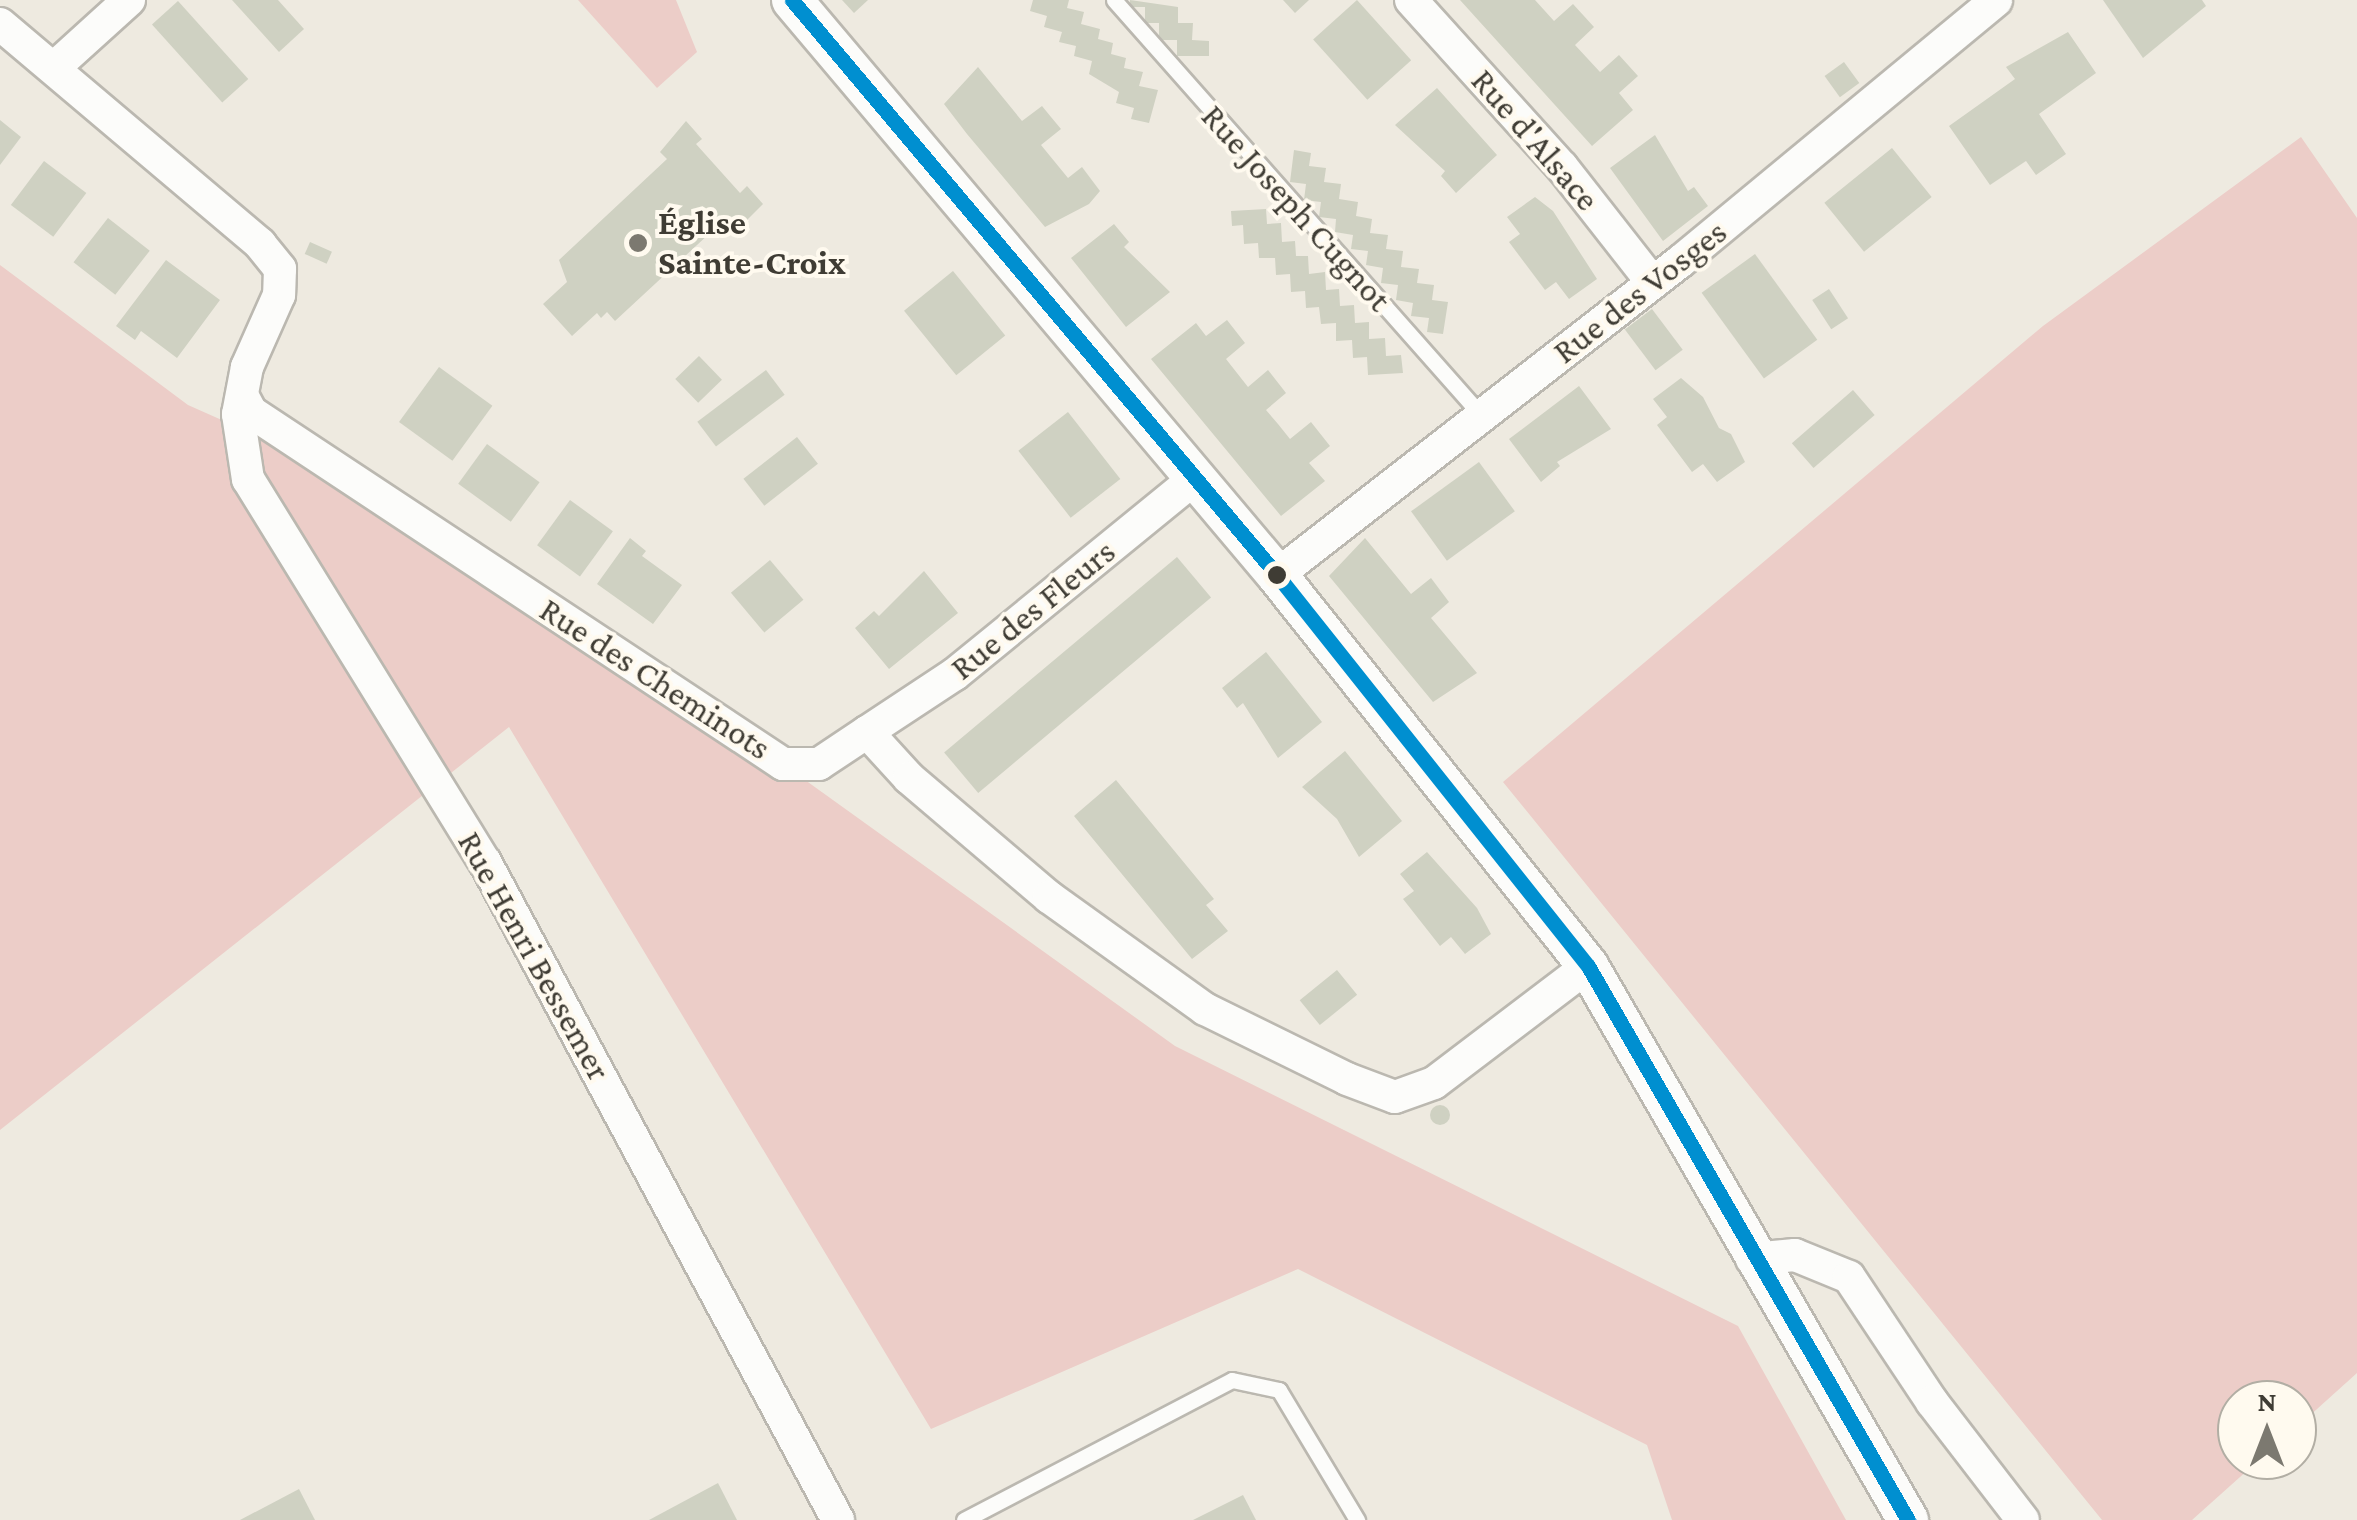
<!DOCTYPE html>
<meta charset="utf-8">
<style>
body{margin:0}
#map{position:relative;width:2357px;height:1520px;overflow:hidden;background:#eeeae0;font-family:"Crimson Pro",serif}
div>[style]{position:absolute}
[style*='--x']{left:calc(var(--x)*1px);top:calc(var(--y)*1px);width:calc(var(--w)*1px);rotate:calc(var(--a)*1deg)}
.green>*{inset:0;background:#eccdc8}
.building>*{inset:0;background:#cfd1c2;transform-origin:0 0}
.round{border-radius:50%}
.roads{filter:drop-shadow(2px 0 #bbb8b0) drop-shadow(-2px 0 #bbb8b0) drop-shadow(0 2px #bbb8b0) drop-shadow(0 -2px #bbb8b0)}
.service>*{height:15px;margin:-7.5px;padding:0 7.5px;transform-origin:7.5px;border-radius:7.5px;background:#fcfcfa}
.minor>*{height:32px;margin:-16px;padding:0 16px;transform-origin:16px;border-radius:16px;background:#fcfcfa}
.tertiary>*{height:40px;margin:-20px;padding:0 20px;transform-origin:20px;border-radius:20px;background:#fcfcfa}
.bus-1>*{height:15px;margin:-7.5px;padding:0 7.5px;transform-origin:7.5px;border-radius:7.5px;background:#008fd0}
.dots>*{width:28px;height:28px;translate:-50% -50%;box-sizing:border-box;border:5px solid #fffaef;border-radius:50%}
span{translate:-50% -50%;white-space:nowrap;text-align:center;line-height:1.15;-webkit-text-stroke:8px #fffaef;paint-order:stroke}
.street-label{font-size:35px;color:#3f3c34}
.poi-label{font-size:35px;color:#3f3c34;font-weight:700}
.left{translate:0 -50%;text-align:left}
.north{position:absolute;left:2217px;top:1380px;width:100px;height:100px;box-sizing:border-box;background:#fffaef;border:2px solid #b2aea4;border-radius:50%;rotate:0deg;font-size:28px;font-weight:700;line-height:40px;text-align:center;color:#3f3c34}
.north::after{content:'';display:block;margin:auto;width:35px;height:45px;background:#7c7970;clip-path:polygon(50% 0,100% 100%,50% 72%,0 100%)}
</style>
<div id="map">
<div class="green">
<i style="clip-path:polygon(578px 0,676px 0,697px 52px,657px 88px)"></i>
<i style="clip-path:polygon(2301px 137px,2357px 218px,2357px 1373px,2297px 1427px,2297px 1400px,2237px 1400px,2237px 1460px,2259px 1460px,2192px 1520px,2102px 1520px,1503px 782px,2043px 326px)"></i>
<i style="clip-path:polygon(0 265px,188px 405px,262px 438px,666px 680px,1175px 1046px,1738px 1326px,1846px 1520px,1672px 1520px,1647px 1445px,1298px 1269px,931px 1429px,509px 727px,0 1130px)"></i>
</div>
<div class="building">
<i style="clip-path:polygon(232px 0,278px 0,304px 29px,279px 52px)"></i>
<i style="clip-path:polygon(842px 0,868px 0,854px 13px)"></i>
<i style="clip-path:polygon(1033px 0,1069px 0,1067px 8px,1084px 12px,1081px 24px,1100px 29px,1098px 39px,1113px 43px,1111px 54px,1126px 58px,1124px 68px,1143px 72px,1139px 86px,1158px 90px,1149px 123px,1131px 119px,1134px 108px,1116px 103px,1119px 92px,1089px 74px,1092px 61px,1074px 56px,1076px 46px,1059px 42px,1062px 32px,1044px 27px,1047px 16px,1030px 11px)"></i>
<i style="clip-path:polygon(1130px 0,1178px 7px,1178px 23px,1193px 23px,1192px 40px,1209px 41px,1209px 56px,1177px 56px,1177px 40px,1159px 40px,1159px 23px,1145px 23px,1145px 7px,1130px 7px)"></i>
<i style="clip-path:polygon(1283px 0,1309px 0,1295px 13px)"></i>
<i style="left:1357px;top:0;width:81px;height:59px;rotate:48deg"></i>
<i style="clip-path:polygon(1460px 0,1535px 0,1554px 21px,1573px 4px,1594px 27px,1575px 45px,1600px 72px,1619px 55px,1638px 76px,1619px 93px,1633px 110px,1592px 146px)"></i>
<i style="clip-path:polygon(2103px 0,2202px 0,2206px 6px,2143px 58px)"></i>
<i style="left:178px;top:1px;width:105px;height:35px;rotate:48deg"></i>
<i style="clip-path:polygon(2068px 32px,2096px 73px,2039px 114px,2066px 154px,2036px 175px,2026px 161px,1990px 185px,1949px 126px,2015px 79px,2006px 67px)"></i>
<i style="left:1844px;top:62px;width:26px;height:24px;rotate:54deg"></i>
<i style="clip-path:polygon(978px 67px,1022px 121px,1042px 106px,1051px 117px,1061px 129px,1041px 145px,1068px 178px,1082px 167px,1100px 191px,1089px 204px,1045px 227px,967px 134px,944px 104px)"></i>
<i style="clip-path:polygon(1437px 88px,1497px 155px,1456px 193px,1441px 176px,1445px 171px,1395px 125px)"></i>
<i style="clip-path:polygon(0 120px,21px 137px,0 165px)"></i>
<i style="clip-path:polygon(686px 121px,702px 139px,696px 144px,740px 193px,747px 186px,763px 204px,745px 222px,741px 217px,730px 227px,724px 220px,615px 321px,607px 312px,601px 318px,597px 313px,572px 336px,543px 304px,567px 282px,559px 260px,667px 159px,660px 152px)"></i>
<i style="clip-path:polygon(1655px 135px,1688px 191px,1694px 187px,1708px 206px,1663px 241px,1610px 168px)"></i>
<i style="left:1892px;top:148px;width:63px;height:87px;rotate:51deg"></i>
<i style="clip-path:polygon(1294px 150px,1311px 153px,1309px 166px,1326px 168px,1324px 182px,1341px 184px,1339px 199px,1358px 202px,1356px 216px,1372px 219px,1370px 233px,1388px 235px,1386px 249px,1403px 251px,1401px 267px,1419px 269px,1417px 283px,1434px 285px,1432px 300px,1448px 302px,1443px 334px,1427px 332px,1429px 318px,1411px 316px,1413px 303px,1396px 300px,1398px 285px,1381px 283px,1383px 268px,1366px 265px,1368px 251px,1351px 249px,1353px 235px,1335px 232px,1336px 219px,1319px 217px,1321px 202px,1304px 200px,1306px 184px,1290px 182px)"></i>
<i style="left:44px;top:161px;width:53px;height:55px;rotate:37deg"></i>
<i style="clip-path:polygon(1535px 197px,1553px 211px,1597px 279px,1569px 299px,1556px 282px,1545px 290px,1509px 242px,1520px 234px,1507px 217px)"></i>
<i style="clip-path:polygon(1266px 209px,1267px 224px,1281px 223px,1282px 242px,1295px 241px,1296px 256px,1308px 256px,1309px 274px,1325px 272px,1326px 290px,1339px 289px,1340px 306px,1354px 305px,1355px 323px,1369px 322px,1369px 339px,1385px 338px,1386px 356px,1401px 355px,1403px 373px,1368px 375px,1367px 357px,1353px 358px,1352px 340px,1336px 341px,1336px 323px,1321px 324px,1319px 307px,1306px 308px,1305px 291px,1291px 292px,1290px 274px,1276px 275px,1275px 258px,1259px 258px,1258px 243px,1244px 244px,1243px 225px,1232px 226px,1231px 211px)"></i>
<i style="left:108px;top:218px;width:53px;height:56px;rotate:38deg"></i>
<i style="clip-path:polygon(1114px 224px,1129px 242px,1124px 247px,1170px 292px,1126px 327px,1071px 258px)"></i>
<i style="left:310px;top:242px;width:24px;height:13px;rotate:24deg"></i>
<i style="left:1755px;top:254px;width:106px;height:66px;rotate:54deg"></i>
<i style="clip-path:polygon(166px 260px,220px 300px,177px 358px,141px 331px,135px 340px,116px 326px)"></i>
<i style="left:953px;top:271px;width:83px;height:63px;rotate:51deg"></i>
<i style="left:1829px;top:289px;width:35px;height:20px;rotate:57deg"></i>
<i style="left:1652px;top:309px;width:51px;height:34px;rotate:53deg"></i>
<i style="clip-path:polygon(1227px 320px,1245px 343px,1226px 359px,1248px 387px,1268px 370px,1286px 393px,1266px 410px,1278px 424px,1290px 439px,1311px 422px,1330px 446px,1309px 463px,1325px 481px,1281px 516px,1151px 359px,1196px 323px,1206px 336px)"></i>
<i style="left:699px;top:356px;width:33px;height:33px;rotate:46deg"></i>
<i style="left:439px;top:367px;width:66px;height:68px;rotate:36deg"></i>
<i style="left:766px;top:370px;width:31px;height:86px;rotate:53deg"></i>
<i style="clip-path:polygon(1681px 378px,1703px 397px,1719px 428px,1731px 434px,1745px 462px,1717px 482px,1703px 464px,1692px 472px,1657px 425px,1667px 417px,1653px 399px)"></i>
<i style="clip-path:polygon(1579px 386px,1611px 429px,1557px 462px,1560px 466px,1541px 482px,1509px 439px)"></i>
<i style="left:1853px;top:390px;width:33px;height:81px;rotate:49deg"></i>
<i style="left:1068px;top:412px;width:85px;height:63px;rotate:52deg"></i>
<i style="left:797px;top:437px;width:34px;height:68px;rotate:52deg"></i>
<i style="left:487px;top:444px;width:65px;height:49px;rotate:36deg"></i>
<i style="left:1479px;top:462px;width:61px;height:84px;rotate:54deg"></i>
<i style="left:570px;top:500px;width:53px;height:56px;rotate:36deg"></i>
<i style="clip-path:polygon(630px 538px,646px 551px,642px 556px,682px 585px,653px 624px,597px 584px)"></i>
<i style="clip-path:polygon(1365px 538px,1411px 594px,1431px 578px,1449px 602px,1431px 618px,1477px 673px,1433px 702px,1329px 576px)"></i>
<i style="left:1177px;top:557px;width:53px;height:304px;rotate:50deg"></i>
<i style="left:770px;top:560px;width:52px;height:51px;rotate:50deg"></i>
<i style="clip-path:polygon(924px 571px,958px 613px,889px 669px,855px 628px,874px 611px,879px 616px)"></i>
<i style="clip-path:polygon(1266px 652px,1322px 722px,1278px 758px,1243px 703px,1237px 708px,1222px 688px)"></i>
<i style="clip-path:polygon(1345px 751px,1402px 821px,1359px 857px,1337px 819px,1302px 787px)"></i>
<i style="clip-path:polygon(1116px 780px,1214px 899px,1206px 905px,1228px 931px,1192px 959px,1074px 816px)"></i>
<i style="clip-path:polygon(1427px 852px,1477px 908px,1491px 934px,1465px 954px,1451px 937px,1440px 946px,1403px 899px,1414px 891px,1400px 874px)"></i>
<i style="left:1337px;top:970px;width:32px;height:48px;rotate:51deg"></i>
<i class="round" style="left:1430px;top:1105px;width:20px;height:20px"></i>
<i style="clip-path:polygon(718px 1483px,737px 1520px,649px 1520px)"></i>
<i style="clip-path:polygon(299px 1489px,315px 1520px,240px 1520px)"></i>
<i style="clip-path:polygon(1243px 1495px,1256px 1520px,1193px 1520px)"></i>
</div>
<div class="roads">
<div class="service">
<i style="--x:1114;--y:0;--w:554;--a:48.51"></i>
<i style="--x:964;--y:1520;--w:302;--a:-27.6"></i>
<i style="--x:1232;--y:1380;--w:48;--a:12"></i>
<i style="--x:1279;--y:1390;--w:152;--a:59"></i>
</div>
<div class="minor">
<i style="--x:1411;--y:0;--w:225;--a:47.9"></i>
<i style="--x:1562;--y:167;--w:147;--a:51.9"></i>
<i style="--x:0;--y:24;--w:341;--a:40.2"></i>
<i style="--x:260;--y:244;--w:32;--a:51"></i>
<i style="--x:280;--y:269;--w:26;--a:92"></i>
<i style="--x:279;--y:295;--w:79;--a:114"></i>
<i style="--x:247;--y:367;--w:48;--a:100.8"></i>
<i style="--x:238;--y:414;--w:66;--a:81.3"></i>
<i style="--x:248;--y:479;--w:450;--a:58.3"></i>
<i style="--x:485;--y:862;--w:747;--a:61.79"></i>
<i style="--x:55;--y:67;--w:100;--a:-42.2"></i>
<i style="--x:243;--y:397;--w:17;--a:62"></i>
<i style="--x:251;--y:412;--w:638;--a:33.49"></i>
<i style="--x:783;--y:764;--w:36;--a:0"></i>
<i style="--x:819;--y:764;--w:58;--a:-33.7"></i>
<i style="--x:867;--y:732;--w:62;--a:47.6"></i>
<i style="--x:909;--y:778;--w:184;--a:40.4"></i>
<i style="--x:1049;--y:897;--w:192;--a:35.7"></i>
<i style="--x:1205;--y:1009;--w:158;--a:26.2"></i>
<i style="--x:1347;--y:1079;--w:51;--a:20.6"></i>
<i style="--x:1395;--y:1097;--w:41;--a:-19.7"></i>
<i style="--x:1434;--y:1083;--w:193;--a:-37.2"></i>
<i style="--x:1277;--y:575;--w:512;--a:-37.86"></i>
<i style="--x:1681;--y:261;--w:409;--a:-39.6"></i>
<i style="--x:867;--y:732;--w:105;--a:-33.4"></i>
<i style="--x:955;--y:674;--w:307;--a:-39.2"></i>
<i style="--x:1752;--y:1259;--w:43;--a:-5.3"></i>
<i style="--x:1795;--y:1255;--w:58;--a:22.2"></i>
<i style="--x:1849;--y:1277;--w:150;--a:56.4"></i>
<i style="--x:1932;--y:1402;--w:149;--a:52.4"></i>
</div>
<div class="tertiary">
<i style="--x:792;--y:0;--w:752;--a:49.85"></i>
<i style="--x:1277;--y:575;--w:500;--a:51.5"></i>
<i style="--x:1588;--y:966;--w:640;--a:59.99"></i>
</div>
</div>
<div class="bus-1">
<i style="--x:792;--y:0;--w:752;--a:49.85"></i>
<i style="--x:1277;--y:575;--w:500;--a:51.5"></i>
<i style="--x:1588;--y:966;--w:640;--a:59.99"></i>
</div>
<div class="dots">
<i style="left:638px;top:243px;background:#7c7970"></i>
<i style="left:1277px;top:575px;background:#3f3c34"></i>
</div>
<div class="street-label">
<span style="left:1535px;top:140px;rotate:49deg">Rue d'Alsace</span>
<span style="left:1296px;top:208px;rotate:48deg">Rue Joseph Cugnot</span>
<span style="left:1640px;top:292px;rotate:-38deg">Rue des Vosges</span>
<span style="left:1033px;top:610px;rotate:-39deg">Rue des Fleurs</span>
<span style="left:655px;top:679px;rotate:33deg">Rue des Cheminots</span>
<span style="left:534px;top:956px;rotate:61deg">Rue Henri Bessemer</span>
</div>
<div class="poi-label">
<span class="left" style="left:658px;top:243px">Église<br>Sainte-Croix</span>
</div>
<div class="north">N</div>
</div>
